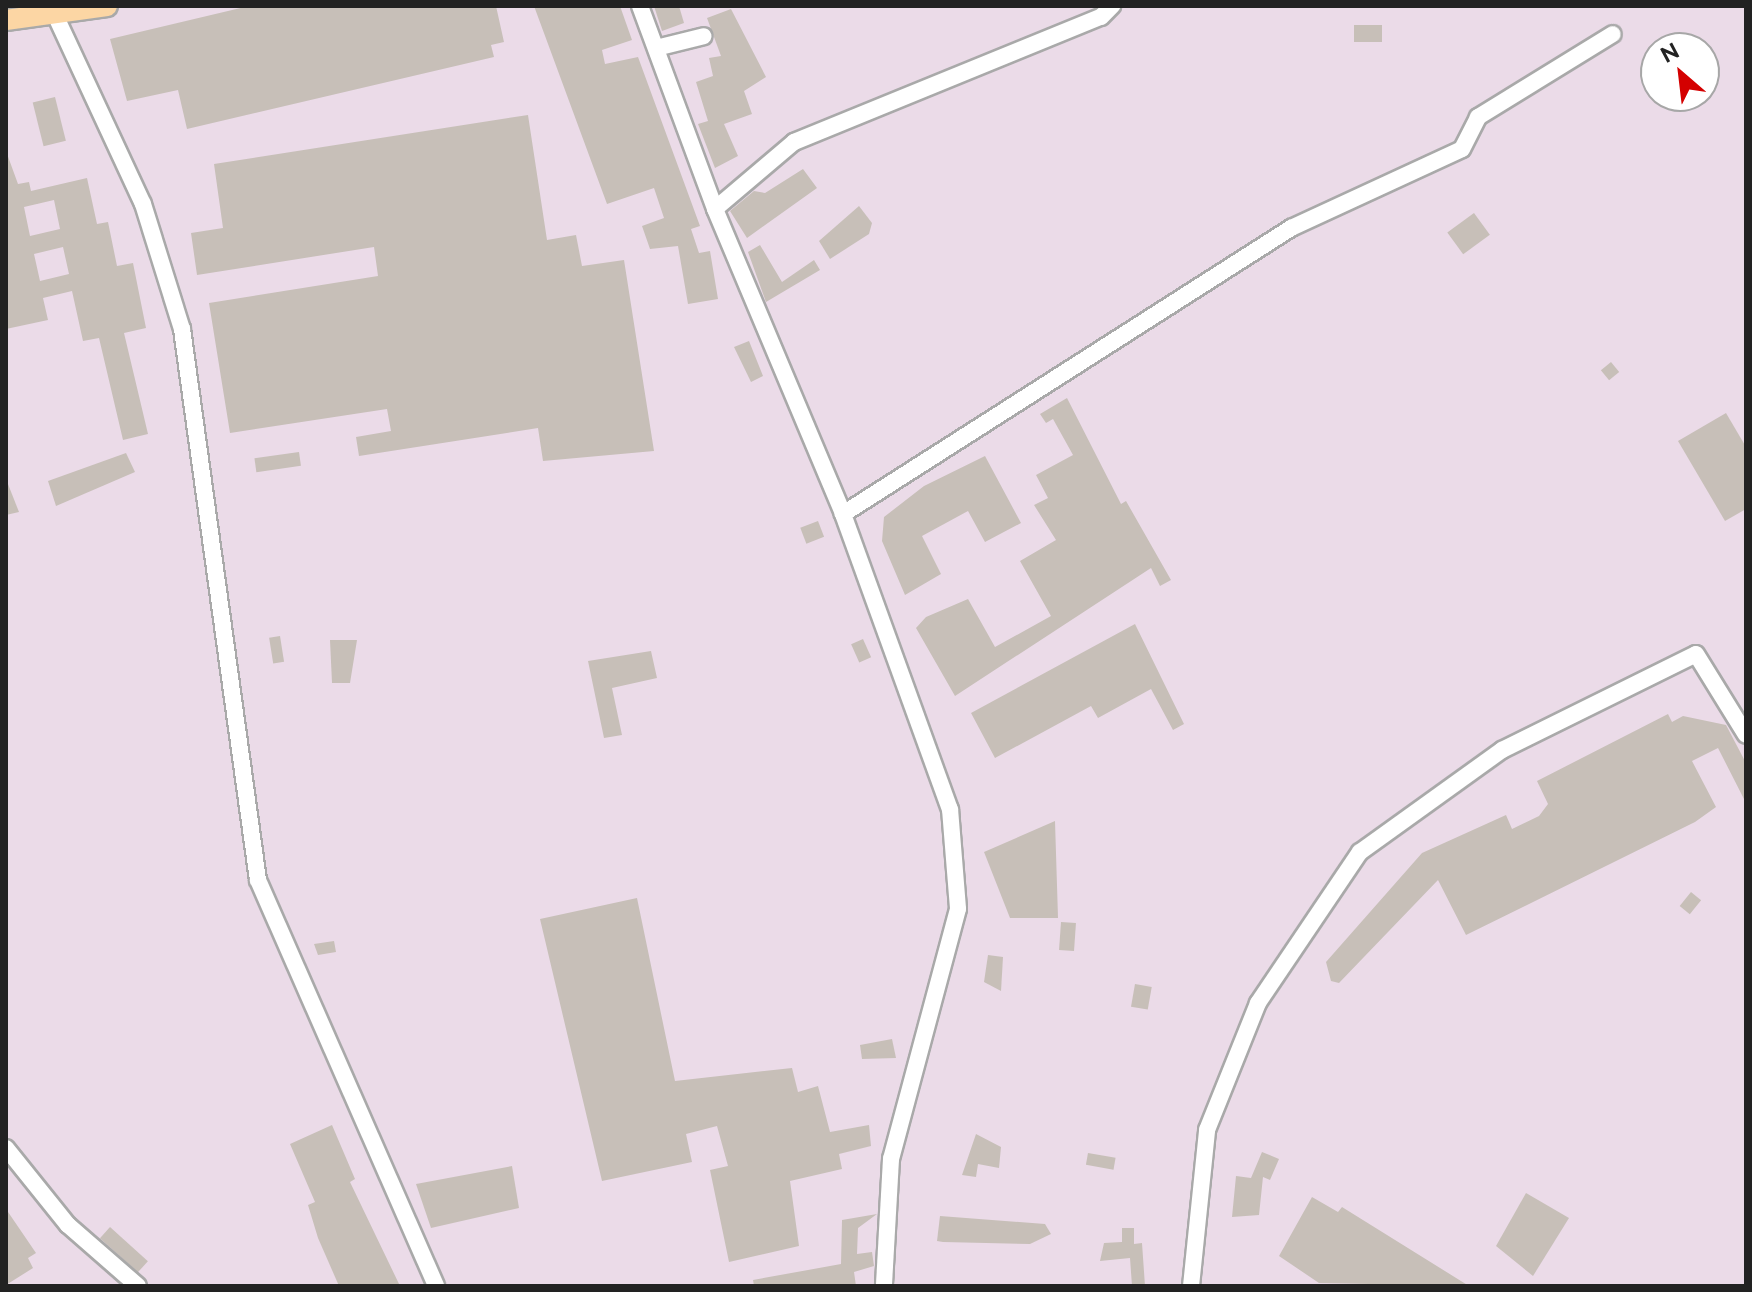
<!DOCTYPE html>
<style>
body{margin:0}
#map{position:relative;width:1752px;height:1292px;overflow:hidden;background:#f2efe9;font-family:Raleway,sans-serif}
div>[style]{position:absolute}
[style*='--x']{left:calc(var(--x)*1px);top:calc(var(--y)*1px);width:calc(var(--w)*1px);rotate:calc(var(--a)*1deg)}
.industrial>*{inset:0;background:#ebdbe8}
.building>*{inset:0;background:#c7bfb8;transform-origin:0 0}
.roads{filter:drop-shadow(2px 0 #a9a9a9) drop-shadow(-2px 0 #a9a9a9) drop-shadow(0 2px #a9a9a9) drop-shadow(0 -2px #a9a9a9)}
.minor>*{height:16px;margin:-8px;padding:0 8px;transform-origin:8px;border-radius:8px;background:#fff}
.major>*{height:20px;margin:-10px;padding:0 10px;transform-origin:10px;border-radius:10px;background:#fcd6a4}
span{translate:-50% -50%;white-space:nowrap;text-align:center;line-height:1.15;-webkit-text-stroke:8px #fff;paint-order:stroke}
.frame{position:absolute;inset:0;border:8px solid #222;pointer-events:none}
.north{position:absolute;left:1640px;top:32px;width:80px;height:80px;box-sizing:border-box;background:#fff;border:2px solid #a7a7a7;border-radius:50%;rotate:332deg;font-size:22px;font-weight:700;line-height:32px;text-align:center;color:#222}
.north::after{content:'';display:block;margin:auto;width:28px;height:36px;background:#d40000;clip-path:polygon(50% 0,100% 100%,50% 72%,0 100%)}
</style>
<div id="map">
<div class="industrial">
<i style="clip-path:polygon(evenodd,6px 6px,1746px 6px,1746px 1286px,6px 1286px,6px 6px,1656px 48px,1704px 48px,1704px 96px,1656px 96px,1656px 48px)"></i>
</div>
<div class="building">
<i style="clip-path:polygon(249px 6px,496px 6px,504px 42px,491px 45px,494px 57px,187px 129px,178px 90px,127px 101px,110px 39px)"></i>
<i style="clip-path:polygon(534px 6px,620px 6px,632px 40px,602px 50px,605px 64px,638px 57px,700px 226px,691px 229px,699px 253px,710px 251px,718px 299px,688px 304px,678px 246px,650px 249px,642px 226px,664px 218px,654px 188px,607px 204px)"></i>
<i style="clip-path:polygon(654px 6px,679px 6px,684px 23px,662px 31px)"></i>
<i style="clip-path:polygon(731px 9px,766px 77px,744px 91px,752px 114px,724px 124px,738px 156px,715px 168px,698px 124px,708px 121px,696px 82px,713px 76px,709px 58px,721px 56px,707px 18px)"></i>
<i style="left:1382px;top:25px;width:17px;height:28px;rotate:90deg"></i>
<i style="left:55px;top:97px;width:45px;height:23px;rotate:76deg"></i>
<i style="clip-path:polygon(528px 115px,547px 240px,576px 235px,582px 266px,624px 260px,654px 451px,543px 461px,538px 428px,359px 456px,356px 437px,391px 431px,387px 409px,230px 433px,209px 303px,378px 276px,374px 247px,197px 275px,191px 233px,223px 228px,214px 164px)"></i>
<i style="clip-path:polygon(evenodd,6px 151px,18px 184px,29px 182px,31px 191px,87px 178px,97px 224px,108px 222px,117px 266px,133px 263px,146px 328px,124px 333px,148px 434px,123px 440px,99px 338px,83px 341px,72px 291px,43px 298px,48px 320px,6px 329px,6px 151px,54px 200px,60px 229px,30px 236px,24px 207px,54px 200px,6px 151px,63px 247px,69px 274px,40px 281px,34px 254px,63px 247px)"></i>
<i style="clip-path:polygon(803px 169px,817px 188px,747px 238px,730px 211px,754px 191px,765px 193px)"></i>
<i style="clip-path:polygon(859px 206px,872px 223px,869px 234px,830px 259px,819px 241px)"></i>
<i style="left:1474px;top:213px;width:27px;height:33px;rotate:54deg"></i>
<i style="clip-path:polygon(760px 245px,782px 282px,814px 260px,820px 270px,766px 302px,748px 252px)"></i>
<i style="clip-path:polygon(749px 341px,763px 376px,751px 382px,734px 347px)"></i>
<i style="left:1611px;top:362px;width:13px;height:13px;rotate:51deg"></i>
<i style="clip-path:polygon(1067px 398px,1121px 504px,1126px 501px,1171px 580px,1160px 586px,1151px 568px,955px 696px,916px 628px,926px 617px,968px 599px,995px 647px,1051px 616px,1020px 561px,1056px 540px,1034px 505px,1048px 498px,1036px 475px,1073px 455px,1053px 419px,1046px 423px,1040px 414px)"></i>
<i style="clip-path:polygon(1726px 413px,1746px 447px,1746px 509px,1725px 521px,1678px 441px)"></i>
<i style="left:299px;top:452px;width:14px;height:45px;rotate:82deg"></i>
<i style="clip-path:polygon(126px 453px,135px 472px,56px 506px,48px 481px)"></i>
<i style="clip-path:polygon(985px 456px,1021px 523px,985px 542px,968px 511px,922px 536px,941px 574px,905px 595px,882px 541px,884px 517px,924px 486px)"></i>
<i style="clip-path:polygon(6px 479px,19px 512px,6px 515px)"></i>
<i style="left:818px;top:521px;width:17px;height:19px;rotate:69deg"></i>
<i style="clip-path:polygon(1135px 624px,1184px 724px,1173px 730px,1151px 689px,1098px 718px,1091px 706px,995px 758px,971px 713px)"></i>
<i style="left:280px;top:636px;width:26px;height:11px;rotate:81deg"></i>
<i style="left:863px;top:639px;width:20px;height:13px;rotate:66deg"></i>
<i style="clip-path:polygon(330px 640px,357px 640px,350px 683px,332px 683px)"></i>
<i style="clip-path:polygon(651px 651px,657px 678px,612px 688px,622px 735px,604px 738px,588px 661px)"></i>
<i style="clip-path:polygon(1668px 714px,1672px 722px,1683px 716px,1726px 725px,1746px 763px,1746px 803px,1718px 748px,1692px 761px,1716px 807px,1695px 822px,1466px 935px,1438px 880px,1339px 983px,1331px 981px,1326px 962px,1422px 853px,1506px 815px,1512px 829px,1539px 816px,1548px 804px,1537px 781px)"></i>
<i style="clip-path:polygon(1055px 821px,1058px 918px,1010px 918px,984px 852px)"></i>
<i style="left:1691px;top:892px;width:13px;height:18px;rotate:39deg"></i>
<i style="clip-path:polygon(637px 898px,675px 1081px,792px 1068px,798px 1092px,818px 1086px,830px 1132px,869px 1125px,871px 1146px,839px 1154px,842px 1169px,790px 1181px,799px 1246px,729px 1262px,710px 1170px,728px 1166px,717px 1126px,686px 1134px,692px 1162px,602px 1181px,540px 919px)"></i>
<i style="left:1061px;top:922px;width:15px;height:28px;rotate:4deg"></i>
<i style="clip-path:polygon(334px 941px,336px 952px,318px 955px,314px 944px)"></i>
<i style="clip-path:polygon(988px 955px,1003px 957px,1001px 991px,984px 982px)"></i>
<i style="left:1135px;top:984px;width:17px;height:23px;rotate:10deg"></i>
<i style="clip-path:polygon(892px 1039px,896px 1058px,862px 1059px,860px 1045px)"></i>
<i style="clip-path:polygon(332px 1125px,355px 1179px,350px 1182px,400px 1286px,339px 1286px,318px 1238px,308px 1205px,315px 1202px,290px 1144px)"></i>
<i style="clip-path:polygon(976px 1134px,1001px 1147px,999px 1168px,978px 1164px,976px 1177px,962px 1175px)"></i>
<i style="clip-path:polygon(1262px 1152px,1279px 1159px,1270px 1180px,1263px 1177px,1259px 1215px,1232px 1217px,1236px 1176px,1251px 1178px)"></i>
<i style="left:1088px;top:1153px;width:28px;height:12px;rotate:10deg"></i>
<i style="clip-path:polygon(512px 1166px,519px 1208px,431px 1228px,416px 1184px)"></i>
<i style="clip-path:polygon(1526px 1193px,1569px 1218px,1533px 1276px,1496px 1246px)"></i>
<i style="clip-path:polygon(1312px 1197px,1338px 1212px,1342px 1207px,1469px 1286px,1319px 1283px,1279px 1256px)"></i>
<i style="clip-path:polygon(6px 1209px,36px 1253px,28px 1258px,33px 1268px,6px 1285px)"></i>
<i style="clip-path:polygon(877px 1214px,858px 1228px,857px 1254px,872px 1252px,874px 1266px,854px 1272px,856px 1286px,754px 1286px,753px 1280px,841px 1264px,842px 1220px)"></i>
<i style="clip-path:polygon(940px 1216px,1045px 1224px,1051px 1234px,1030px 1244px,943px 1242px,937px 1241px)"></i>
<i style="left:110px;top:1227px;width:51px;height:15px;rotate:42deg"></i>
<i style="clip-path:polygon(1122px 1228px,1134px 1228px,1134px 1244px,1142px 1243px,1145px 1286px,1132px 1286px,1130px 1258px,1100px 1261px,1104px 1243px,1122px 1242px)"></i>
</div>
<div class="roads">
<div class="minor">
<i style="--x:51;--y:6;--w:218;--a:65.1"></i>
<i style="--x:143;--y:204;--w:131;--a:72.7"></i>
<i style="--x:182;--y:329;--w:556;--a:82.15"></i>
<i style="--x:258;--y:880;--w:443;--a:66.3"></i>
<i style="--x:640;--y:6;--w:216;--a:69.7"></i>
<i style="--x:715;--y:209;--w:331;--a:67.2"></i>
<i style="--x:843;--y:514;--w:314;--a:70.1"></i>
<i style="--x:950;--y:809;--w:100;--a:85.4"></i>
<i style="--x:958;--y:909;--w:259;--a:105"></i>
<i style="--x:891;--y:1159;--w:127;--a:93.2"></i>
<i style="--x:656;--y:48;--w:49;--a:-14"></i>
<i style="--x:715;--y:209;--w:104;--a:-40.3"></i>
<i style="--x:794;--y:142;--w:331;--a:-22.2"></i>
<i style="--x:1101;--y:17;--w:16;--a:-45"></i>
<i style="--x:843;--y:514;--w:532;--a:-32.55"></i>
<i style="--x:1291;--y:228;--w:188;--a:-24.8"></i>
<i style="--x:1462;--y:149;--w:36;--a:-63"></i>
<i style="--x:1478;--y:117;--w:158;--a:-31.6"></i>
<i style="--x:6;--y:1148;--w:99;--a:51.2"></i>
<i style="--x:68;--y:1225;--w:93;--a:41.1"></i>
<i style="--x:1191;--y:1286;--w:157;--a:-84.1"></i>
<i style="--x:1207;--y:1130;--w:137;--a:-68.1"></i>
<i style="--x:1258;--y:1003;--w:182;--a:-56"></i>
<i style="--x:1360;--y:852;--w:175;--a:-35.7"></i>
<i style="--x:1502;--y:750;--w:216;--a:-26.3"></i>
<i style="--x:1696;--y:654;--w:95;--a:58.3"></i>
</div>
<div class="major">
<i style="--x:6;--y:20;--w:102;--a:-7.9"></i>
</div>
</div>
<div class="frame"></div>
<div class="north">N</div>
</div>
